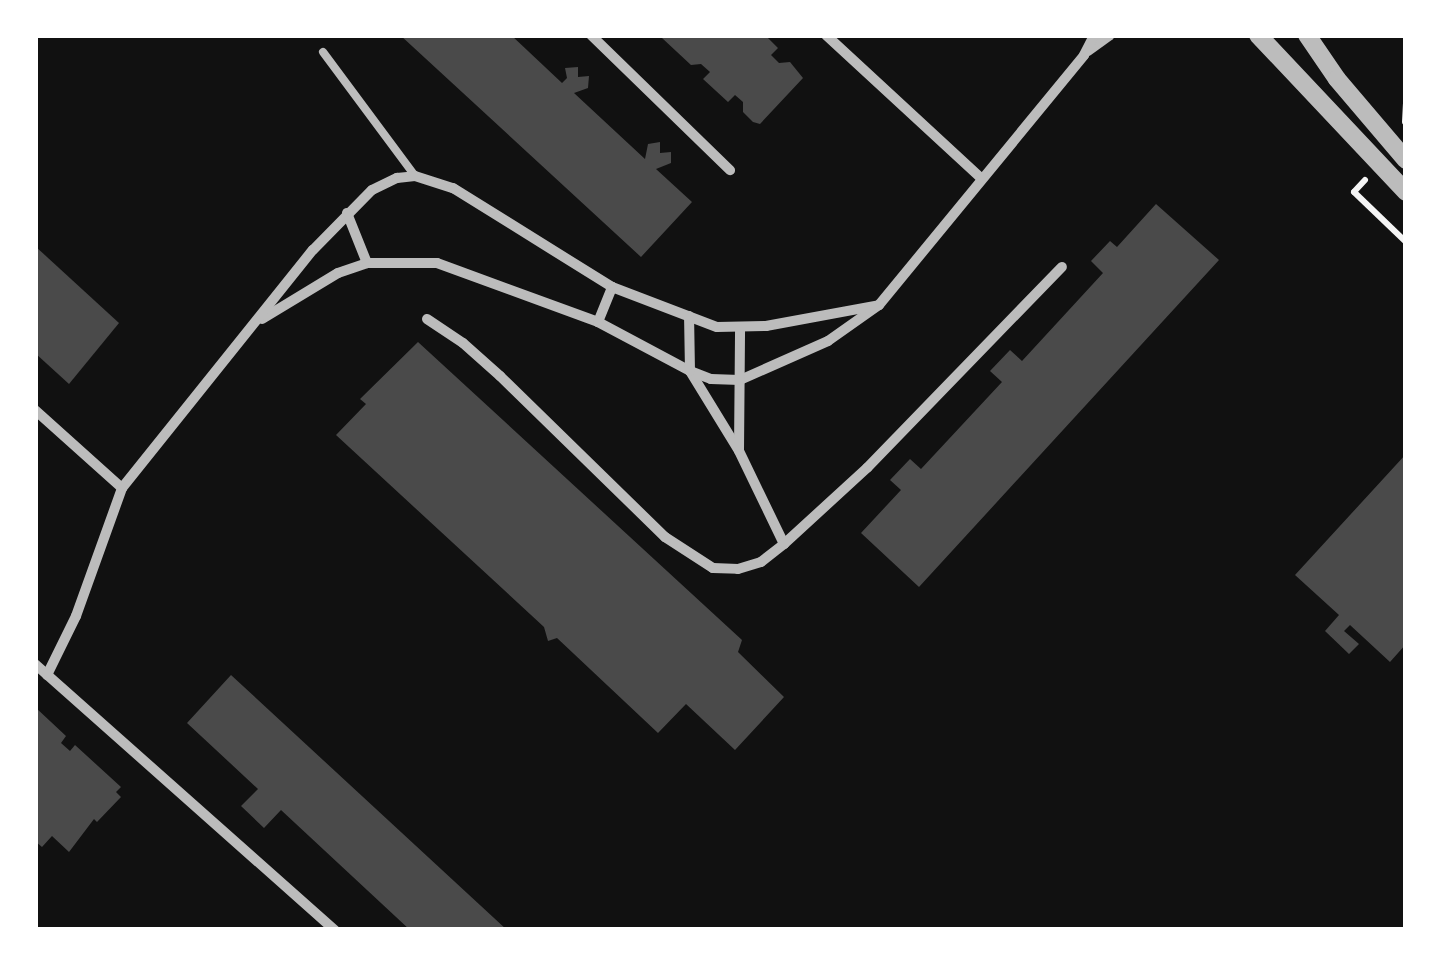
<!DOCTYPE html>
<style>
body{margin:0}
#map{position:relative;width:1441px;height:965px;overflow:hidden;background:#111;font-family:Figtree,sans-serif}
div>[style]{position:absolute}
[style*='--x']{left:calc(var(--x)*1px);top:calc(var(--y)*1px);width:calc(var(--w)*1px);rotate:calc(var(--a)*1deg)}
.building>*{inset:0;background:#4a4a4a}
.path>*{height:6px;margin:-3px;padding:0 3px;transform-origin:3px;border-radius:3px;background:#f5f5f5}
.service>*{height:8px;margin:-4px;padding:0 4px;transform-origin:4px;border-radius:4px;background:#bcbcbc}
.minor>*{height:10px;margin:-5px;padding:0 5px;transform-origin:5px;border-radius:5px;background:#bcbcbc}
.tertiary>*{height:18px;margin:-9px;padding:0 9px;transform-origin:9px;border-radius:9px;background:#bcbcbc}
span{translate:-50% -50%;white-space:nowrap;text-align:center;line-height:1.15;-webkit-text-stroke:8px #fff;paint-order:stroke}
.frame{position:absolute;inset:0;border:38px solid #fff;pointer-events:none}
</style>
<div id="map">
<div class="building">
<i style="clip-path:polygon(400px 35px,511px 35px,562px 83px,567px 78px,565px 68px,578px 67px,578px 77px,589px 76px,588px 88px,574px 93px,645px 159px,648px 144px,660px 142px,660px 153px,671px 152px,671px 163px,656px 169px,692px 202px,641px 257px)"></i>
<i style="clip-path:polygon(664px 35px,765px 35px,778px 48px,771px 55px,779px 63px,790px 62px,803px 78px,760px 124px,753px 122px,743px 112px,743px 102px,735px 95px,728px 102px,703px 79px,710px 72px,701px 64px,691px 65px,662px 38px)"></i>
<i style="clip-path:polygon(1156px 204px,1219px 260px,919px 587px,861px 533px,901px 490px,890px 480px,910px 459px,921px 469px,1002px 382px,990px 371px,1010px 350px,1022px 361px,1103px 273px,1091px 261px,1110px 241px,1117px 247px)"></i>
<i style="clip-path:polygon(35px 246px,119px 323px,69px 384px,35px 353px)"></i>
<i style="clip-path:polygon(418px 342px,742px 640px,738px 652px,784px 697px,735px 750px,686px 704px,658px 733px,557px 638px,548px 641px,544px 627px,336px 435px,366px 404px,360px 399px)"></i>
<i style="clip-path:polygon(1406px 454px,1406px 644px,1390px 662px,1350px 625px,1344px 631px,1359px 644px,1349px 654px,1325px 631px,1339px 615px,1295px 575px)"></i>
<i style="clip-path:polygon(231px 675px,507px 930px,410px 930px,281px 810px,264px 828px,241px 806px,258px 789px,187px 723px)"></i>
<i style="clip-path:polygon(35px 707px,66px 736px,61px 743px,70px 751px,75px 745px,121px 787px,116px 792px,121px 797px,97px 822px,94px 819px,69px 852px,52px 836px,42px 847px,35px 841px)"></i>
</div>
<div class="path">
<i style="--x:1405;--y:122;--w:18;--a:-87"></i>
<i style="--x:1365;--y:180;--w:16;--a:133"></i>
<i style="--x:1354;--y:192;--w:72;--a:43.9"></i>
</div>
<div class="service">
<i style="--x:323;--y:52;--w:154;--a:53.4"></i>
</div>
<div class="minor">
<i style="--x:591;--y:35;--w:194;--a:44.2"></i>
<i style="--x:826;--y:35;--w:211;--a:42.7"></i>
<i style="--x:1088;--y:51;--w:27;--a:-36"></i>
<i style="--x:347;--y:213;--w:54;--a:68.2"></i>
<i style="--x:262;--y:319;--w:89;--a:-31.2"></i>
<i style="--x:338;--y:273;--w:31;--a:-19"></i>
<i style="--x:367;--y:263;--w:70;--a:0"></i>
<i style="--x:437;--y:263;--w:171;--a:20.1"></i>
<i style="--x:598;--y:322;--w:104;--a:28"></i>
<i style="--x:690;--y:371;--w:22;--a:21"></i>
<i style="--x:711;--y:379;--w:29;--a:2"></i>
<i style="--x:740;--y:380;--w:96;--a:-23.9"></i>
<i style="--x:828;--y:341;--w:62;--a:-35.2"></i>
<i style="--x:879;--y:305;--w:323;--a:-50.6"></i>
<i style="--x:1084;--y:55;--w:22;--a:-63"></i>
<i style="--x:427;--y:319;--w:43;--a:33.7"></i>
<i style="--x:463;--y:343;--w:50;--a:41.7"></i>
<i style="--x:500;--y:376;--w:231;--a:44.3"></i>
<i style="--x:665;--y:537;--w:57;--a:32.9"></i>
<i style="--x:713;--y:568;--w:25;--a:2"></i>
<i style="--x:738;--y:569;--w:24;--a:-17"></i>
<i style="--x:761;--y:562;--w:29;--a:-38"></i>
<i style="--x:784;--y:544;--w:103;--a:-115.8"></i>
<i style="--x:739;--y:451;--w:94;--a:-121.5"></i>
<i style="--x:690;--y:371;--w:55;--a:-91"></i>
<i style="--x:598;--y:322;--w:38;--a:-68"></i>
<i style="--x:35;--y:410;--w:117;--a:41.9"></i>
<i style="--x:739;--y:450;--w:121;--a:-89.5"></i>
<i style="--x:784;--y:544;--w:113;--a:-42.5"></i>
<i style="--x:867;--y:468;--w:280;--a:-45.9"></i>
<i style="--x:35;--y:664;--w:401;--a:41.6"></i>
<i style="--x:47;--y:675;--w:66;--a:-63.8"></i>
<i style="--x:76;--y:616;--w:136;--a:-70.2"></i>
<i style="--x:122;--y:488;--w:305;--a:-51.3"></i>
<i style="--x:313;--y:250;--w:84;--a:-45.5"></i>
<i style="--x:372;--y:190;--w:28;--a:-26"></i>
<i style="--x:397;--y:178;--w:18;--a:-6"></i>
<i style="--x:415;--y:176;--w:40;--a:18"></i>
<i style="--x:453;--y:188;--w:187;--a:31.9"></i>
<i style="--x:612;--y:287;--w:112;--a:20.9"></i>
<i style="--x:717;--y:327;--w:49;--a:-1.2"></i>
<i style="--x:766;--y:326;--w:115;--a:-10.5"></i>
</div>
<div class="tertiary">
<i style="--x:1258;--y:35;--w:216;--a:46.7"></i>
<i style="--x:1307;--y:35;--w:53;--a:55.7"></i>
<i style="--x:1337;--y:79;--w:106;--a:49.6"></i>
</div>
<div class="frame"></div>
</div>
